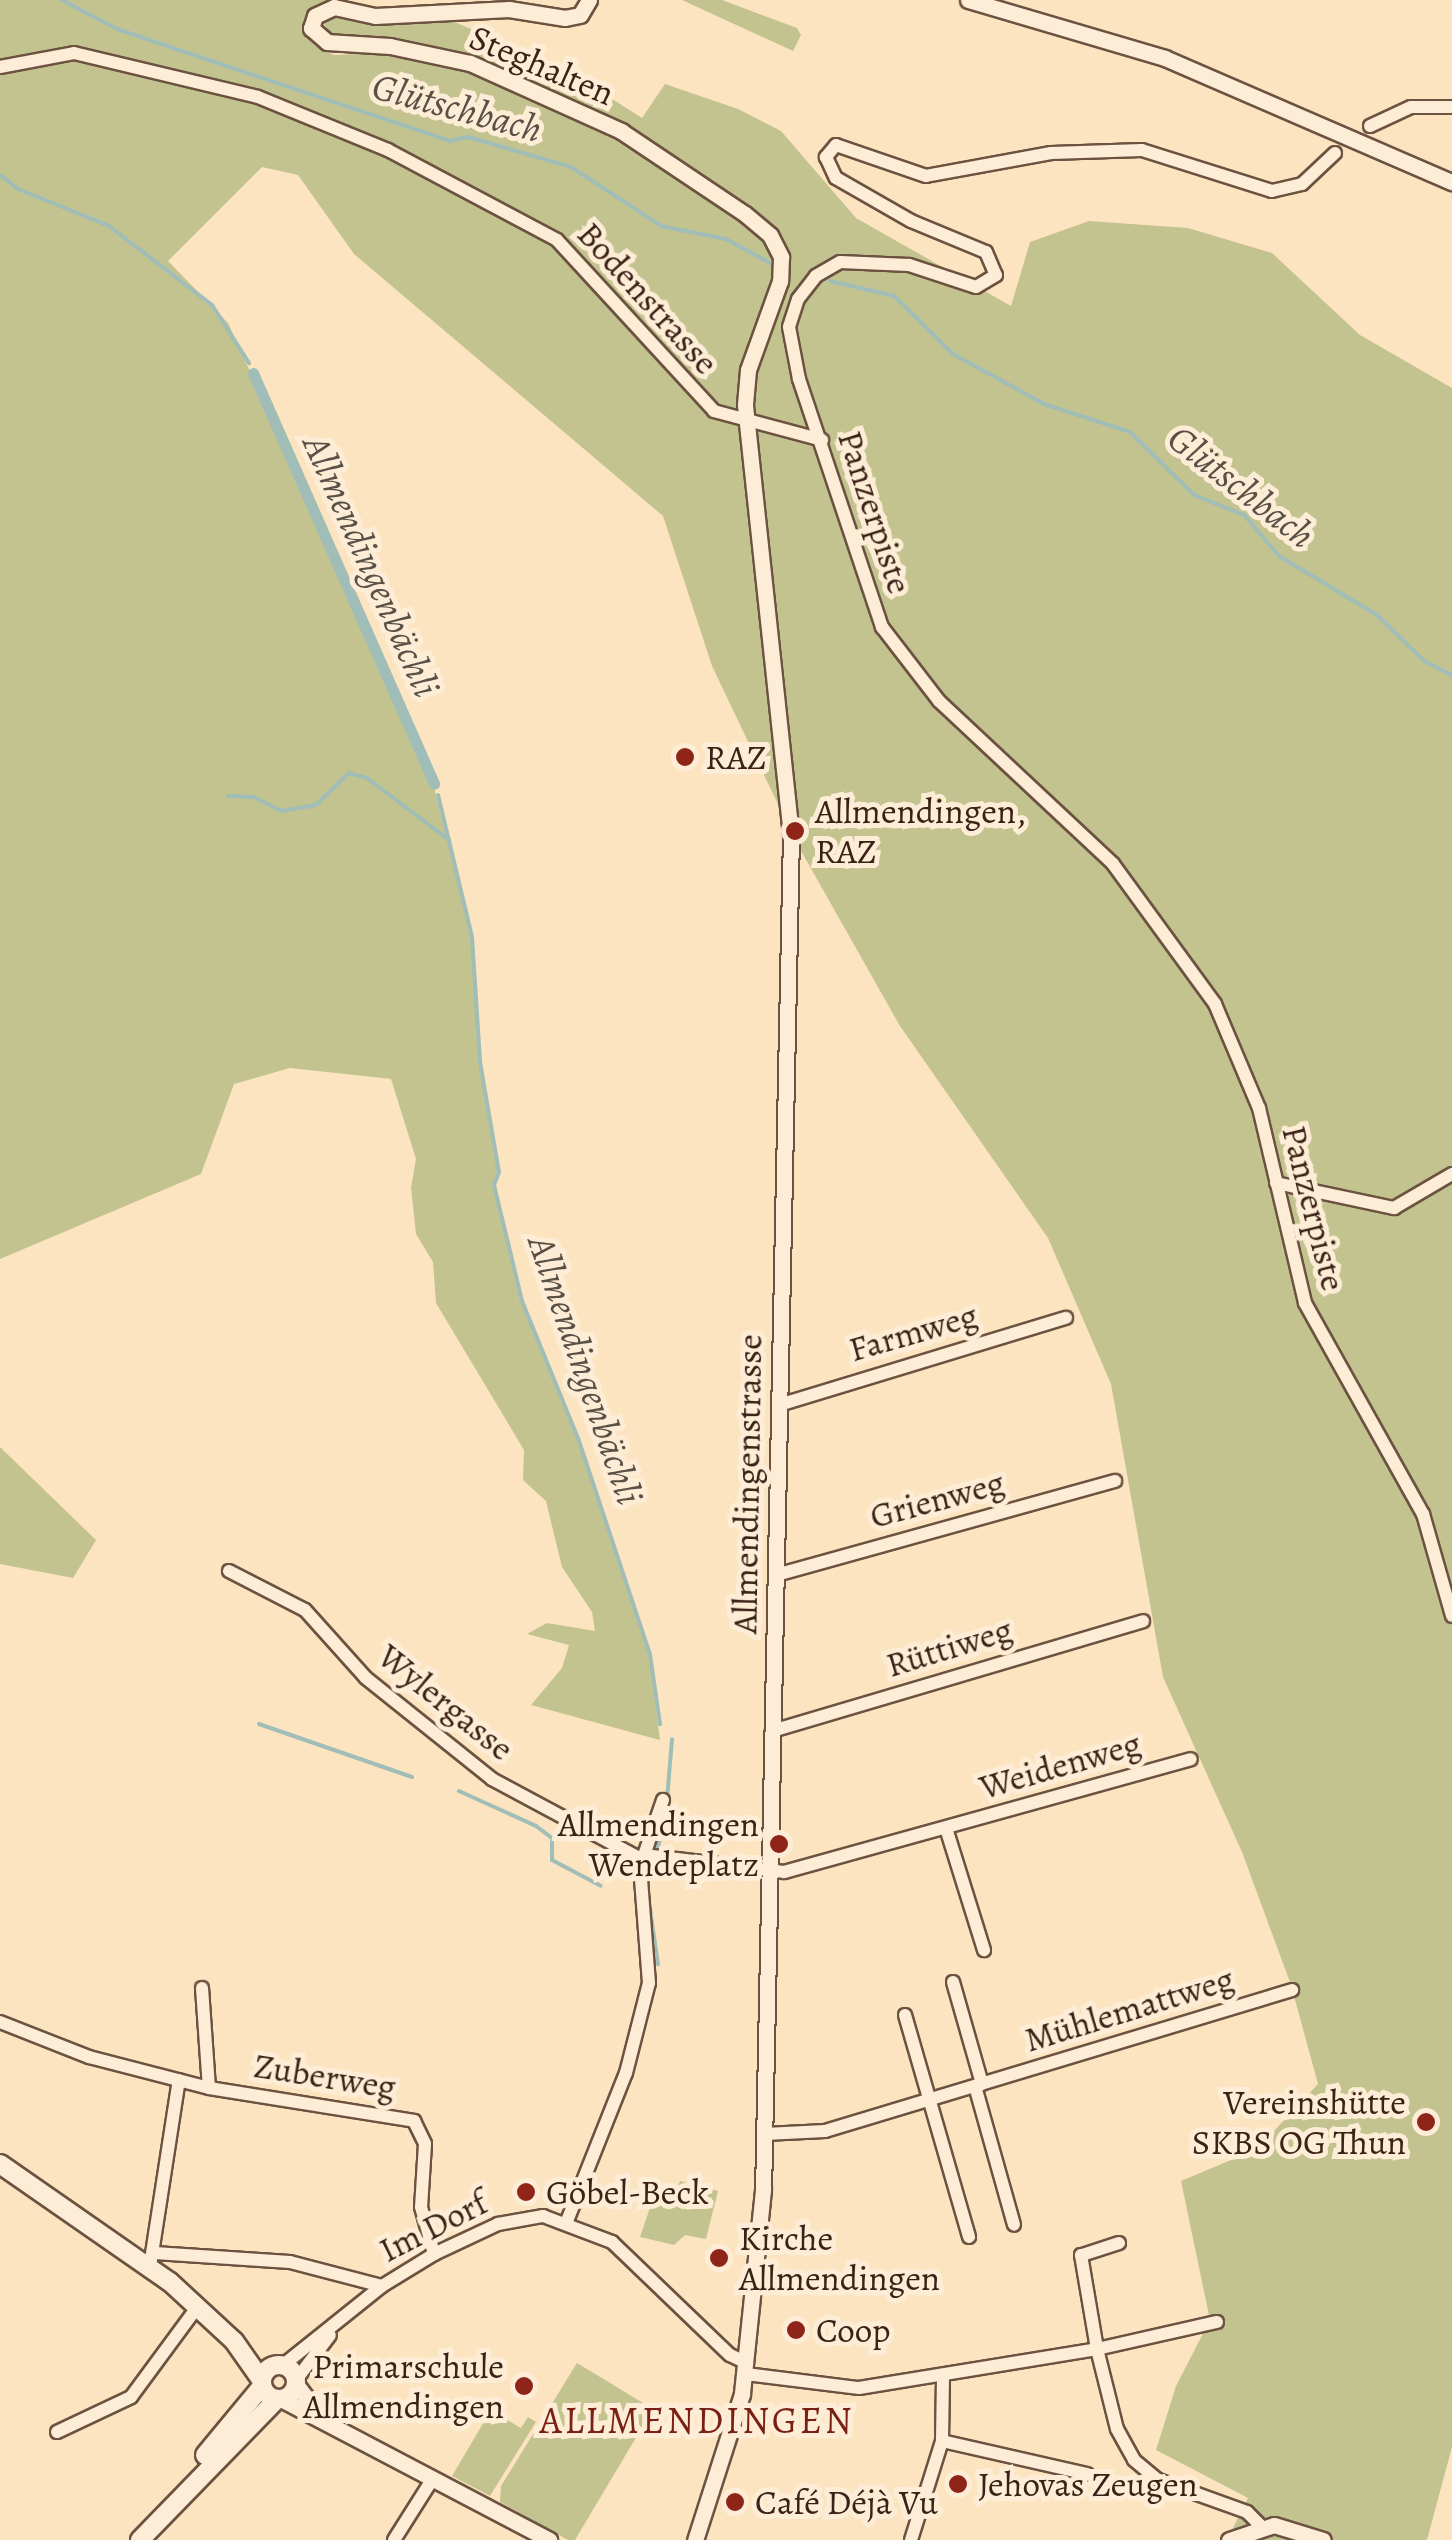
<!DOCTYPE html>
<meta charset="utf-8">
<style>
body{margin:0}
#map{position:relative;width:1452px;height:2540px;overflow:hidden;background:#fde4c0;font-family:Alegreya,serif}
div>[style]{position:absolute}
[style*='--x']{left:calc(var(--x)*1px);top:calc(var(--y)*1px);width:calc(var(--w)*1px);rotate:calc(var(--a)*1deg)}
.green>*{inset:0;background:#c3c390}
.stream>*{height:4px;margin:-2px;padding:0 2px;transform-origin:2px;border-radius:2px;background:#a0beb7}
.canal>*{height:11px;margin:-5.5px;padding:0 5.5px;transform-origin:5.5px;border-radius:5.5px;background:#a0beb7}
.roads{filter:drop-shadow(2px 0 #6c5240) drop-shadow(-2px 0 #6c5240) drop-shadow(0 2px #6c5240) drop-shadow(0 -2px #6c5240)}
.minor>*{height:12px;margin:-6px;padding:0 6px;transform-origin:6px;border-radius:6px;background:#feedd6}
.tertiary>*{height:15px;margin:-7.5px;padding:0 7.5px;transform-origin:7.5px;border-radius:7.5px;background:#feedd6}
.secondary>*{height:18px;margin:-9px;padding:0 9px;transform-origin:9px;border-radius:9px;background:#feedd6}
.secondary>.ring{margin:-9px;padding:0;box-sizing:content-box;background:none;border:18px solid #feedd6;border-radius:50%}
.dots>*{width:28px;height:28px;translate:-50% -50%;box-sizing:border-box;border:5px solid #feedd6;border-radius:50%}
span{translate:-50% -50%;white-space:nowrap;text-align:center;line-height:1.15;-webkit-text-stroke:10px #feedd6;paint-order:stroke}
.street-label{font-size:35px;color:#3b2216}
.poi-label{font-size:35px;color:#3b2216}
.left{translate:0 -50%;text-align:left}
.right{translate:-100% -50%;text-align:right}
.water-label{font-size:38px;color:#595146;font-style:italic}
.neighbourhood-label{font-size:38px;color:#7a1f14;letter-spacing:2.5px}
</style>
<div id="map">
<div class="green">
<i style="clip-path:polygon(0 0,346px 0,311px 14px,306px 35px,315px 46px,334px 55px,380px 53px,461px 66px,626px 142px,632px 133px,479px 62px,406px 45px,334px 40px,324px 24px,338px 15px,377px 23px,445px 18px,548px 61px,543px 81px,564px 91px,573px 74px,642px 118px,665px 84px,738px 109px,781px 131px,856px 218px,1011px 306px,1030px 242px,1089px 221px,1188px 228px,1272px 253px,1360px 335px,1452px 388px,1452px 2447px,1427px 2540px,1227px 2540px,1248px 2498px,1156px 2450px,1176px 2386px,1210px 2320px,1181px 2181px,1257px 2149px,1318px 2084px,1291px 1985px,1242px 1852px,1163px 1677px,1111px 1384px,1048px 1238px,900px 1026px,796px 842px,712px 666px,663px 516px,354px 254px,298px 175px,262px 167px,168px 261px,228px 323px,427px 760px,472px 937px,480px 1062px,499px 1172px,494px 1185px,522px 1301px,578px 1438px,649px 1657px,660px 1740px,531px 1705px,562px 1668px,569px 1645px,527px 1634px,547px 1623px,595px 1631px,592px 1612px,562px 1567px,546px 1501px,523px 1480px,524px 1450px,436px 1303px,433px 1262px,416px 1234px,411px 1188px,416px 1159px,391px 1079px,290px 1068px,234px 1084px,201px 1174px,0 1259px)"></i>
<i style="clip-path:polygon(682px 0,722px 0,797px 28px,801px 35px,793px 51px)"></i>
<i style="clip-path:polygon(0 1447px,96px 1540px,73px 1578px,0 1564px)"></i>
<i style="clip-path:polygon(680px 2181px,718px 2191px,706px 2239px,685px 2235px,674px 2245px,640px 2237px,654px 2196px,672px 2201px)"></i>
<i style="clip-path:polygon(577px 2363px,653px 2409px,575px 2540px,568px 2540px,500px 2502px,501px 2486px)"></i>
<i style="clip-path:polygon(491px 2410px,521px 2428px,528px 2417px,536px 2422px,490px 2496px,452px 2476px)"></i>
</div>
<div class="stream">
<i style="--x:62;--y:0;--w:62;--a:27.8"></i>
<i style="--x:117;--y:29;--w:351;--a:18.6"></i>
<i style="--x:450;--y:141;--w:18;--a:-13"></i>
<i style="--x:468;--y:137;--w:107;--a:16.2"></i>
<i style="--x:571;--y:167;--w:108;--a:33.2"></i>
<i style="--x:661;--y:226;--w:66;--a:11.3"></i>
<i style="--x:726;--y:239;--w:52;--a:28.5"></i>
<i style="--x:0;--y:175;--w:23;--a:38"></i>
<i style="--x:18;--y:189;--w:98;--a:22.1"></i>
<i style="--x:109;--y:226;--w:130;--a:37.5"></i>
<i style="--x:212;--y:305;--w:69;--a:57.5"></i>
<i style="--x:830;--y:281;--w:66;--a:13.2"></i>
<i style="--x:894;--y:296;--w:83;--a:44.5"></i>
<i style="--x:953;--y:354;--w:104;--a:28.8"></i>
<i style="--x:1044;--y:404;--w:90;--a:18"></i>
<i style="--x:1130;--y:432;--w:90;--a:44.5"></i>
<i style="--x:1194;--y:495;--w:54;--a:21.8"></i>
<i style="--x:1244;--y:515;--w:54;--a:49.5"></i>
<i style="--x:1279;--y:556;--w:114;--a:31"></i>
<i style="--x:1377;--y:615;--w:66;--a:44.4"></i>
<i style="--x:1424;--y:661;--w:31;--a:27"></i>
<i style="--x:438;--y:795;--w:146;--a:76.5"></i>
<i style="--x:472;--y:937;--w:125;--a:86.3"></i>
<i style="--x:480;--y:1062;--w:112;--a:80.2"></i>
<i style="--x:499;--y:1172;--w:14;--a:111"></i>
<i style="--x:494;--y:1185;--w:119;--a:76.4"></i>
<i style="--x:522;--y:1301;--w:148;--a:67.8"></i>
<i style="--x:578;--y:1438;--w:228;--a:71.6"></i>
<i style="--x:650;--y:1654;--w:71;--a:81.9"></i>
<i style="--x:228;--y:796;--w:26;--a:2"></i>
<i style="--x:254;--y:797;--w:31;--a:27"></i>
<i style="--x:282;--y:811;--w:35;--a:-10"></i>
<i style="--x:316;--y:805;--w:46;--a:-44.1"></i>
<i style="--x:349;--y:773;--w:19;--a:16"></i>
<i style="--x:367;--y:778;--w:103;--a:37.1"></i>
<i style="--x:259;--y:1724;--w:162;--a:19.1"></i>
<i style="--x:459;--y:1791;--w:85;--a:24.4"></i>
<i style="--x:536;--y:1826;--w:20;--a:37"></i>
<i style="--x:552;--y:1838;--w:22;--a:90"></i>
<i style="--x:552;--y:1860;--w:55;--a:28"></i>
<i style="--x:667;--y:1799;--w:60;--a:-85.2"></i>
<i style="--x:658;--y:1848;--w:41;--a:-78.7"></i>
<i style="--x:646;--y:1886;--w:26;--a:-69"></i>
<i style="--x:648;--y:1895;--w:70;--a:81.8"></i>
</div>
<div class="canal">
<i style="--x:253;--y:373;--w:449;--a:66.2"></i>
</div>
<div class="roads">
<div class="minor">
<i style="--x:0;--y:67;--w:75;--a:-10.7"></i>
<i style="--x:74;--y:53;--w:189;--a:13.4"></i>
<i style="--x:258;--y:97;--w:140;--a:22.2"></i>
<i style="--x:388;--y:150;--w:191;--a:28"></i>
<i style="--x:557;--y:240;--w:232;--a:47.4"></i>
<i style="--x:714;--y:411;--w:112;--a:15"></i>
<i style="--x:1370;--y:126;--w:45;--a:-24.9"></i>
<i style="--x:1411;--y:107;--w:41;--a:0"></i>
<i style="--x:1335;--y:153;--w:45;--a:136.8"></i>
<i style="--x:1302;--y:184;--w:31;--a:167"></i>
<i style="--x:1272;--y:191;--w:136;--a:-162.5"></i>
<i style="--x:1142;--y:150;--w:91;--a:178.1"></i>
<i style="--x:1051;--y:153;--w:127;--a:169.6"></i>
<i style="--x:926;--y:176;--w:95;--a:-161"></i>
<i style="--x:836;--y:145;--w:16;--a:130"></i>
<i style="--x:826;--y:157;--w:23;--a:65"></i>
<i style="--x:836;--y:178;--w:86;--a:29.8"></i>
<i style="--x:911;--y:221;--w:81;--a:22.5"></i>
<i style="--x:986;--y:252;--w:25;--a:67"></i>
<i style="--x:996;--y:275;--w:23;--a:149"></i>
<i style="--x:976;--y:287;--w:71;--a:-161.8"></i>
<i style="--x:909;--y:265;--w:69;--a:-177.5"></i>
<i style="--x:840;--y:262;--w:28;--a:150"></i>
<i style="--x:816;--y:276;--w:29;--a:128"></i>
<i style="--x:798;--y:299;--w:29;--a:108"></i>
<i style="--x:789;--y:327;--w:53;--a:79.1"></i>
<i style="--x:799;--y:379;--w:262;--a:71.5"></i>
<i style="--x:882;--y:627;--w:93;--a:52.4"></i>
<i style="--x:939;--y:701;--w:238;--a:43.1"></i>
<i style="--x:1113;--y:864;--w:173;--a:53.9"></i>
<i style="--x:1215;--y:1004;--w:113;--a:67.1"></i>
<i style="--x:1259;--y:1108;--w:200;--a:76.7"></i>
<i style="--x:1305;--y:1303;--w:242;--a:60.8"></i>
<i style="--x:1423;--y:1514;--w:106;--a:74.1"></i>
<i style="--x:1276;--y:1183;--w:121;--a:12"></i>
<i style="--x:1394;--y:1208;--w:67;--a:-30.4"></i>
<i style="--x:779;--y:1405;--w:300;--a:-16.9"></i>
<i style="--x:229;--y:1571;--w:85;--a:27.2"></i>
<i style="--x:305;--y:1610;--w:91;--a:48.1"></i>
<i style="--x:366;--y:1678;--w:161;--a:38.7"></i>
<i style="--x:492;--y:1779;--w:169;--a:28.2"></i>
<i style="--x:776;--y:1575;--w:352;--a:-15.5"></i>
<i style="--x:772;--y:1731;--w:387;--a:-16.5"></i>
<i style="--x:946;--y:1828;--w:128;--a:72.7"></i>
<i style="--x:644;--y:1855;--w:141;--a:6.9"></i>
<i style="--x:784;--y:1872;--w:422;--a:-15.5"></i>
<i style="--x:953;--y:1982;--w:106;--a:74.1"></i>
<i style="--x:202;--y:1988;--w:100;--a:86"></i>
<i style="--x:905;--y:2015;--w:231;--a:73.9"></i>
<i style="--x:0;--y:2022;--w:96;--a:21.5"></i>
<i style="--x:89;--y:2057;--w:124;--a:14.5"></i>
<i style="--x:209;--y:2088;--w:208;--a:9.1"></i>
<i style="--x:414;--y:2121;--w:25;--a:64"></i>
<i style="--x:425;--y:2144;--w:63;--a:93.6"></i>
<i style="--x:421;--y:2207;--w:49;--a:74.5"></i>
<i style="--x:975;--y:2086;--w:144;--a:74.3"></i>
<i style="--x:765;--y:2134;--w:60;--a:-2.9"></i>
<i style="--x:825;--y:2131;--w:488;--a:-16.8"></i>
<i style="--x:567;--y:2221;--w:159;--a:-68.3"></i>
<i style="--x:626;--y:2073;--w:93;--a:-75.7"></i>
<i style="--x:649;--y:1983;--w:116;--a:-94.4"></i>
<i style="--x:640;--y:1867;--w:71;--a:-71.1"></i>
<i style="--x:1119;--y:2243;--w:40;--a:162"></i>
<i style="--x:1081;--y:2255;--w:95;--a:80.3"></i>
<i style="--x:1097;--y:2349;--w:123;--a:-12.7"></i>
<i style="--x:155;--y:2253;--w:135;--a:3.8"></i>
<i style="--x:290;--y:2262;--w:95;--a:14.6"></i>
<i style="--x:151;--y:2260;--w:182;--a:-81.2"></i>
<i style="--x:282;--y:2366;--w:128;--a:-38.7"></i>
<i style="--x:382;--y:2286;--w:61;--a:-31.6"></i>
<i style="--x:434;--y:2254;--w:71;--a:-25.1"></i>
<i style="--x:498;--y:2224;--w:46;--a:-10.1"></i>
<i style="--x:543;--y:2216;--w:74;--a:20.6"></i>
<i style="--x:612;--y:2242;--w:163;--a:43.8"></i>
<i style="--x:730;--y:2355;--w:19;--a:25"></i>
<i style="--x:746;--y:2374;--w:114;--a:7.1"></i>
<i style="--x:859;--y:2388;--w:241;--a:-9.3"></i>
<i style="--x:1097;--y:2349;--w:82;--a:76"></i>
<i style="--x:1117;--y:2429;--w:35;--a:61"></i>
<i style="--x:1134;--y:2460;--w:31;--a:40"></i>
<i style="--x:1158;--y:2480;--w:95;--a:19.8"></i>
<i style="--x:1247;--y:2512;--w:18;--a:45"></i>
<i style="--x:296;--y:2380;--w:56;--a:-52.9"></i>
<i style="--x:57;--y:2432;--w:82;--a:-25.3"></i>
<i style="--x:131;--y:2397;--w:113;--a:-53.6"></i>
<i style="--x:942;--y:2441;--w:149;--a:12.8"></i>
<i style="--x:394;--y:2540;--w:71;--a:-57.7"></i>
<i style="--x:911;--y:2540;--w:104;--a:-72.6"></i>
<i style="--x:942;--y:2441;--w:65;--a:-89.1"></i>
</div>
<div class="tertiary">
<i style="--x:589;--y:0;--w:17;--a:121"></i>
<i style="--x:580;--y:15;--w:15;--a:169"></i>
<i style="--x:565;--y:18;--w:57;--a:-170.9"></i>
<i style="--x:509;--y:9;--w:134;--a:177"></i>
<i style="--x:375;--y:16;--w:42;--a:-167.6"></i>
<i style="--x:334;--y:7;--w:21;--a:155"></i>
<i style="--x:315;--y:16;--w:13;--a:108"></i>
<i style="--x:311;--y:28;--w:21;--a:41"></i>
<i style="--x:327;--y:42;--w:63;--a:3.6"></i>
<i style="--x:390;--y:46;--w:82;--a:12"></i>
<i style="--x:470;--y:63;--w:166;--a:24.2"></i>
<i style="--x:621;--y:131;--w:149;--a:33.8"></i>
<i style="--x:745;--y:214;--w:33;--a:40"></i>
<i style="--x:770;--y:235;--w:25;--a:63"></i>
<i style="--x:781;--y:257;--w:24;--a:92"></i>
<i style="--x:780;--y:281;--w:95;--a:109.8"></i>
<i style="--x:748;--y:370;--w:35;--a:95"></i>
<i style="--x:745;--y:405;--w:431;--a:83.9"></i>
<i style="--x:791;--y:834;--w:1356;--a:91.18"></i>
<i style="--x:763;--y:2190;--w:205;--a:95.9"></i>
<i style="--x:742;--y:2394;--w:153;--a:107.8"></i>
<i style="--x:968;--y:0;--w:205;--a:16.4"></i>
<i style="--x:1165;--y:58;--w:313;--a:23.4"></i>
<i style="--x:296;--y:2384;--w:36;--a:53"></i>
<i style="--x:281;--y:2399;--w:303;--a:27.7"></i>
<i style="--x:1229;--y:2540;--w:47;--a:-18.4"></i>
<i style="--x:1274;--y:2525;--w:51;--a:17"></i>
</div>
<div class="secondary">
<i style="--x:0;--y:2164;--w:207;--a:34.8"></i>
<i style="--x:170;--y:2282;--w:87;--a:42.7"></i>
<i style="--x:234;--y:2341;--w:49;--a:55"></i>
<i class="ring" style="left:262px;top:2365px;width:16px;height:16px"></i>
<i style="--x:205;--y:2455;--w:89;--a:-50.4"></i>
<i style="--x:140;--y:2540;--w:197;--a:-45.8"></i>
</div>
</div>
<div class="dots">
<i style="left:685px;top:757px;background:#8f2418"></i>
<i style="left:795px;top:831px;background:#8f2418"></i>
<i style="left:779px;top:1844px;background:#8f2418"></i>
<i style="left:1426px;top:2122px;background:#8f2418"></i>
<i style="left:526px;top:2192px;background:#8f2418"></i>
<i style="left:719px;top:2258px;background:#8f2418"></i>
<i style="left:796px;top:2330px;background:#8f2418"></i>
<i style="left:524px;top:2386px;background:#8f2418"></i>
<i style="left:958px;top:2484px;background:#8f2418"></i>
<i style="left:735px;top:2502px;background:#8f2418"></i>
</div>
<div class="street-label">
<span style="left:542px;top:65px;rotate:23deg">Steghalten</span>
<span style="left:648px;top:298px;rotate:48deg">Bodenstrasse</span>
<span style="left:875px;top:512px;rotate:72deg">Panzerpiste</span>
<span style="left:1314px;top:1208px;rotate:76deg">Panzerpiste</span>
<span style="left:913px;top:1332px;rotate:-16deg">Farmweg</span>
<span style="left:747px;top:1484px;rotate:-89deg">Allmendingenstrasse</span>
<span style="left:937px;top:1499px;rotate:-15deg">Grienweg</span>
<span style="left:949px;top:1647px;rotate:-17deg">Rüttiweg</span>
<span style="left:446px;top:1702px;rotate:39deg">Wylergasse</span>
<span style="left:1060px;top:1765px;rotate:-16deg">Weidenweg</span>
<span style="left:1129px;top:2009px;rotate:-17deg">Mühlemattweg</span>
<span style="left:325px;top:2076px;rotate:9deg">Zuberweg</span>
<span style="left:433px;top:2226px;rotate:-27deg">Im Dorf</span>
</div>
<div class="poi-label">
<span class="left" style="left:705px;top:757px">RAZ</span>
<span class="left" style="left:815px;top:831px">Allmendingen,<br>RAZ</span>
<span class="right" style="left:759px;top:1844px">Allmendingen<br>Wendeplatz</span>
<span class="right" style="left:1406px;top:2122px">Vereinshütte<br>SKBS OG Thun</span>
<span class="left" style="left:546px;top:2192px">Göbel-Beck</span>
<span class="left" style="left:739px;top:2258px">Kirche<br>Allmendingen</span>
<span class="left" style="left:816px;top:2330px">Coop</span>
<span class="right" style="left:504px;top:2386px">Primarschule<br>Allmendingen</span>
<span class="left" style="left:978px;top:2484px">Jehovas Zeugen</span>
<span class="left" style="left:755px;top:2502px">Café Déjà Vu</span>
</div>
<div class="water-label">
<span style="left:457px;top:108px;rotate:15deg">Glütschbach</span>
<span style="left:1241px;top:487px;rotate:38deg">Glütschbach</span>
<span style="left:371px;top:566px;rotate:66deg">Allmendingenbächli</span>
<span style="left:585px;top:1370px;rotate:71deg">Allmendingenbächli</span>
</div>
<div class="neighbourhood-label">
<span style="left:697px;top:2421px">ALLMENDINGEN</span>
</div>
</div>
